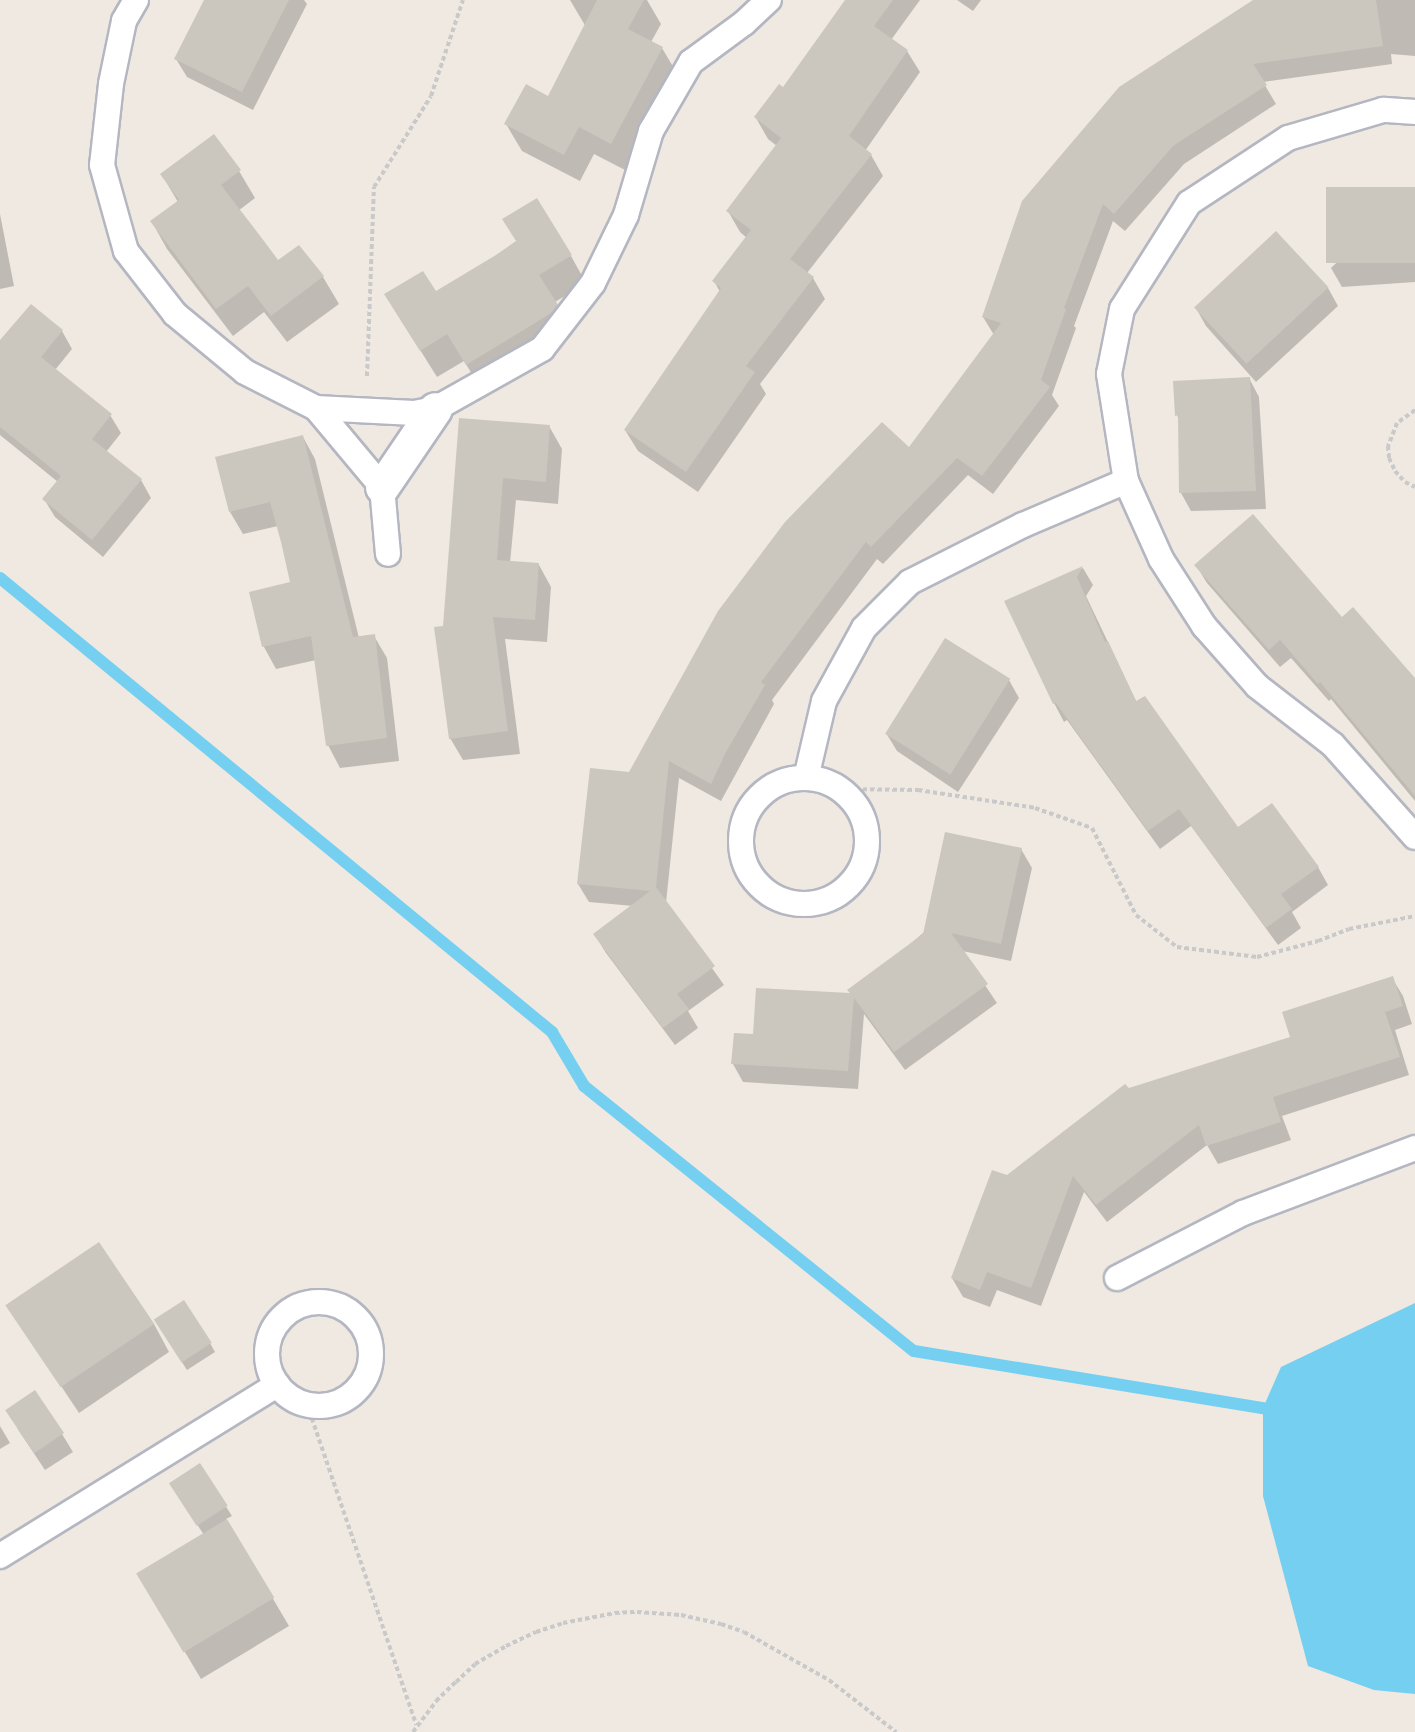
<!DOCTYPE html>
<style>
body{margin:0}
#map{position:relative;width:1415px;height:1732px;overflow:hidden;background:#efe9e1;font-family:Montserrat,sans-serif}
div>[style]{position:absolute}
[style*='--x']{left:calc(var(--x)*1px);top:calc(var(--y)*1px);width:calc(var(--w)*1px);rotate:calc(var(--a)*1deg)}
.water>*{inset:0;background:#75cff0}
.shadow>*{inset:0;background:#0003}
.stream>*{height:12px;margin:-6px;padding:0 6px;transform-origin:6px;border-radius:6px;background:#75cff0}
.building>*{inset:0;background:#cbc7bf;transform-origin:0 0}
.path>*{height:4px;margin-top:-2px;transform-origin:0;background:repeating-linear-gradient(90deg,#c9c9c9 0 4.5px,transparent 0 7.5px)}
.roads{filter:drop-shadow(2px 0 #b4b7c1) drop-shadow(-2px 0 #b4b7c1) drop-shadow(0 2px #b4b7c1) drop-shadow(0 -2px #b4b7c1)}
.lane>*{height:24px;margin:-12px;padding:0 12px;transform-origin:12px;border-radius:12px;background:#fff}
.lane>.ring{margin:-12px;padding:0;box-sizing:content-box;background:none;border:24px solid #fff;border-radius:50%}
.street>*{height:33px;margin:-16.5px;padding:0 16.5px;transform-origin:16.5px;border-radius:16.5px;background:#fff}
span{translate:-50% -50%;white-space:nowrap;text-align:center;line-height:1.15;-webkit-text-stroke:5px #fff;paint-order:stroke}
</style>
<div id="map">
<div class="water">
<i style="clip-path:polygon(1415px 1303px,1415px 1694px,1374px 1690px,1308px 1666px,1263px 1496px,1263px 1408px,1281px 1367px)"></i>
</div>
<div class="shadow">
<i style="clip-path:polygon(206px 0,304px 0,307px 4px,253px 110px,187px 77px,176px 59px)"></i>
<i style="clip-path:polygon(570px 0,647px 0,661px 24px,651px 42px,662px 48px,678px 75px,627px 171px,594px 154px,580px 181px,522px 151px,506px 124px,548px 98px,586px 27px)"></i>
<i style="clip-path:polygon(847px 0,920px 0,891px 40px,907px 51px,920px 72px,865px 151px,871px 155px,883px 176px,807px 273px,813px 278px,825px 299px,760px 384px,766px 394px,698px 492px,638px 451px,625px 430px,720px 292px,714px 281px,747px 238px,740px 232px,728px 211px,777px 146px,768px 139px,756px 118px,783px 90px)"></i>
<i style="clip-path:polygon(957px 0,981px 0,973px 11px)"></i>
<i style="clip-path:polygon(1255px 0,1415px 0,1415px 56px,1391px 54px,1392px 64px,1263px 82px,1276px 104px,1184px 164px,1125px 231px,1113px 221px,1074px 326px,1076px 328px,1052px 395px,1059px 406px,993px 494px,968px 475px,883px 564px,877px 559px,772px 700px,774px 704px,721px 801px,679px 778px,666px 903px,724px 985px,688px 1011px,698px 1028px,675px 1045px,606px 953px,595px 935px,633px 906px,589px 902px,578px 884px,630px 774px,909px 449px,994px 335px,983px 317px)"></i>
<i style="clip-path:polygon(213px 136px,239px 171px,255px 198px,238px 211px,278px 262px,299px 247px,323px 277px,339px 304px,287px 342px,264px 312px,233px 336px,167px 249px,152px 222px,178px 202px,162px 175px)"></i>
<i style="clip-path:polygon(1415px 188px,1415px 282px,1342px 287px,1331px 268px)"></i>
<i style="clip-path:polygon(0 214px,14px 286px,0 289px)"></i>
<i style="clip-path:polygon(571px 256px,586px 283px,555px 302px,573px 333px,568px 339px,483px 392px,464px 361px,437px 377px,402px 321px,436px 293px)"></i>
<i style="clip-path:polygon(1328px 288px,1338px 306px,1256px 382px,1206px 326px,1196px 308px)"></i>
<i style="clip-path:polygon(62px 331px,72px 349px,55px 370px,110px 415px,121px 433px,106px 452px,141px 480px,151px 498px,103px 557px,55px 517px,44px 499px,58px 482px,0 435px,0 343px)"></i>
<i style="clip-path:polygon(1249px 378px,1259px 397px,1266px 509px,1191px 511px,1181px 493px,1179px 420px,1177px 415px)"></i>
<i style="clip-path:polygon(461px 419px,549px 426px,562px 449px,558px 504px,516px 500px,510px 563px,539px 565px,551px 587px,547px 642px,505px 639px,520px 754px,463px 760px,450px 738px,445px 627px)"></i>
<i style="clip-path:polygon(303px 437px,315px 459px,359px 638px,374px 636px,387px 658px,399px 761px,340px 768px,328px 745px,316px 660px,276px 669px,264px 647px,250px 593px,292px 583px,278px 526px,243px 534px,230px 512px)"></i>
<i style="clip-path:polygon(1196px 565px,1342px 619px,1415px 681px,1415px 801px,1331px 699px,1329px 701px,1291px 658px,1280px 667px,1207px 583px)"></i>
<i style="clip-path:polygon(1083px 568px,1093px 585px,1086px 596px,1137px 703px,1238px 829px,1318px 867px,1328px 885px,1292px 912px,1301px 928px,1278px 945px,1191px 826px,1160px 849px,1067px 720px,1064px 722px,1054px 703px,1006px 602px)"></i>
<i style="clip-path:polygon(1009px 680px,1019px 698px,958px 792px,897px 751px,886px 733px)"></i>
<i style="clip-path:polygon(1021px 849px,1032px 868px,1011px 961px,962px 951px,997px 1003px,905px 1070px,864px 1014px,858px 1089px,743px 1082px,733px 1064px,754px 1035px,852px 994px)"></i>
<i style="clip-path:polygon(1392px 978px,1403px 996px,1412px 1024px,1395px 1030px,1409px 1075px,1282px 1116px,1291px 1140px,1218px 1164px,1207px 1145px,1107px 1222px,1084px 1192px,1041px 1306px,997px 1290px,990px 1307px,963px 1297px,952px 1278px,1007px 1177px,1129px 1090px,1292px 1038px)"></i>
<i style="clip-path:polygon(8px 1306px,154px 1324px,169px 1352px,79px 1413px)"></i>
<i style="clip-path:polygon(160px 1328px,210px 1343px,215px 1352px,187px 1370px)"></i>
<i style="clip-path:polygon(0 1426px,10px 1443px,0 1449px)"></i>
<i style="clip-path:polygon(17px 1428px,62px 1434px,73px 1452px,45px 1470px)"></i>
<i style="clip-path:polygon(199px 1465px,232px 1516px,226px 1519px,289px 1626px,201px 1679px,154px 1600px,204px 1535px,176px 1492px)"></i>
</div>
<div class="stream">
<i style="--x:0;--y:578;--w:715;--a:39.44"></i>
<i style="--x:552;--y:1032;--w:63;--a:59.3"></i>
<i style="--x:584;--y:1086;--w:423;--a:38.8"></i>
<i style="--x:914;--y:1351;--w:354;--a:9.3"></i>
</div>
<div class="building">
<i style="clip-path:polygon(204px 0,289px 0,242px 92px,174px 59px)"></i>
<i style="clip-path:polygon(597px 0,644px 0,628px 29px,663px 47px,611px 144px,579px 127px,564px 155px,504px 124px,526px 84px,548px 96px)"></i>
<i style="clip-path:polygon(845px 0,893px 0,874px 26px,908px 50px,849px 136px,872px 154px,790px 259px,814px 277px,746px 366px,755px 372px,686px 472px,624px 430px,721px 288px,712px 281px,751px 230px,726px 211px,781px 138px,754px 117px,779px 84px,783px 87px)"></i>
<i style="clip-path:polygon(1253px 0,1376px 0,1383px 46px,1253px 64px,1267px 85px,1173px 146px,1114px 214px,1103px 204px,1064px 308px,1066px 309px,1041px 380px,1050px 387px,982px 476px,957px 458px,871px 547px,866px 542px,761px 682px,765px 685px,726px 752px,711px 784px,669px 761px,656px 887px,715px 966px,677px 994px,689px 1009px,663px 1028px,593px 934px,650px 891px,577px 884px,590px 768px,629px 772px,718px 611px,785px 522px,882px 422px,909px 447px,1001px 323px,982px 317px,1022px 201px,1119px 87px)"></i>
<i style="clip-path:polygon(214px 134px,241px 170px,221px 185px,264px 241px,278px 260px,299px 245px,324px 276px,271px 316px,248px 286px,216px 309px,150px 221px,179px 200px,160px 174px)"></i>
<i style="left:1415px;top:187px;width:76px;height:89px;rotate:90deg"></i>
<i style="clip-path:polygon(537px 198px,572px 255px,539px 275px,558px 305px,553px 312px,466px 365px,447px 334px,420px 351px,384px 294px,423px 271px,436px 291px,496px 255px,516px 241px,502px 219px)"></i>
<i style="left:1276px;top:231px;width:77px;height:112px;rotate:47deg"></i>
<i style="clip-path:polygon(31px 304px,63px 330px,41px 357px,112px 414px,92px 439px,142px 479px,92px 540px,42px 499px,61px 476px,0 427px,0 340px)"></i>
<i style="clip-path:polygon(1250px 377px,1256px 491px,1179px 493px,1178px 415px,1175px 416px,1173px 381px)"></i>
<i style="clip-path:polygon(459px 418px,550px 425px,546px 482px,503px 478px,497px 560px,539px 563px,535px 620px,493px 617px,508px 731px,449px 739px,434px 627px,443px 626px)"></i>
<i style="clip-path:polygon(303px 435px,353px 637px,375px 634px,387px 738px,326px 746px,311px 636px,262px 647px,249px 592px,290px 582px,281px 542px,270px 502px,229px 512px,215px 457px)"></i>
<i style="clip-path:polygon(1253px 514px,1342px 617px,1353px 607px,1415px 678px,1415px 796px,1320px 682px,1318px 684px,1280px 640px,1269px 650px,1194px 565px)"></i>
<i style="clip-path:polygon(1083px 566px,1077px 577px,1105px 642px,1108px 641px,1136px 701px,1145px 696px,1238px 827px,1272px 803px,1319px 867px,1281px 894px,1292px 909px,1266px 928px,1179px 809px,1148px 831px,1056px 703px,1053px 704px,1004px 601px)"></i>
<i style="left:945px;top:638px;width:77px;height:113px;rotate:32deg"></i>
<i style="clip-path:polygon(945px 832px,1022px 848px,1001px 944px,951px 933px,988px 984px,894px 1052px,854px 998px,848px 1071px,731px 1064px,734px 1033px,753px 1034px,756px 988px,850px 993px,847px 990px,923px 934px)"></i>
<i style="clip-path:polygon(1393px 976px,1403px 1006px,1385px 1012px,1400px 1057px,1273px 1097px,1281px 1122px,1206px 1146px,1199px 1125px,1096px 1205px,1073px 1176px,1031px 1288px,987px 1272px,980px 1290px,951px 1278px,992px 1170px,1007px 1175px,1125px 1084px,1129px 1088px,1290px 1037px,1282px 1012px)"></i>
<i style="left:99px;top:1242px;width:99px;height:113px;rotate:56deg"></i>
<i style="left:184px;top:1300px;width:51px;height:36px;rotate:57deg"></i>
<i style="left:35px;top:1390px;width:52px;height:36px;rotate:56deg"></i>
<i style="left:200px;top:1463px;width:51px;height:37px;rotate:57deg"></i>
<i style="left:227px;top:1519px;width:92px;height:106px;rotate:59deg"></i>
</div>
<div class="path">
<i style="--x:367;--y:376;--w:189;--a:-87.9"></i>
<i style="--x:374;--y:187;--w:107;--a:-57.9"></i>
<i style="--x:431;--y:96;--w:101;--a:-71.6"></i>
<i style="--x:1415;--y:410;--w:22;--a:144"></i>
<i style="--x:1397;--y:423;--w:25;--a:111"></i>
<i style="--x:1388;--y:446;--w:12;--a:85"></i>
<i style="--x:1389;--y:458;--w:14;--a:65"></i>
<i style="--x:1395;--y:471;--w:15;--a:48"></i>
<i style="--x:1405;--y:482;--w:11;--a:27"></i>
<i style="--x:840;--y:789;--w:78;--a:0.7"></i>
<i style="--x:918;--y:790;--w:118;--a:8.7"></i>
<i style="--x:1035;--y:808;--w:60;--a:19.3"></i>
<i style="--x:1092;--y:828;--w:97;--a:63.2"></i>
<i style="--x:1136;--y:915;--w:52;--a:38"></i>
<i style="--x:1177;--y:947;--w:81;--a:7.1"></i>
<i style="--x:1257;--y:957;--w:63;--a:-14.7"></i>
<i style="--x:1318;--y:941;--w:33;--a:-21"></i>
<i style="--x:1349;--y:929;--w:67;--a:-11.1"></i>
<i style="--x:307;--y:1404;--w:339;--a:71.2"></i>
<i style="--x:413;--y:1732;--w:39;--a:-53"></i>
<i style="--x:436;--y:1701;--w:28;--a:-44"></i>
<i style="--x:456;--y:1682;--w:26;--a:-43"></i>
<i style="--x:475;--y:1664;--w:36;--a:-30"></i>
<i style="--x:506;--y:1646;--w:33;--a:-25"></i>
<i style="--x:536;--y:1632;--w:28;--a:-18"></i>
<i style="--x:563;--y:1623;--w:53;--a:-10.9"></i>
<i style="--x:615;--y:1613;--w:22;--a:-3"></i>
<i style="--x:637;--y:1612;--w:44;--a:3.9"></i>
<i style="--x:681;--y:1615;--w:41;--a:12.7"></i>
<i style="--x:721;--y:1624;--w:24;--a:19"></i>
<i style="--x:744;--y:1632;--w:98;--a:29.5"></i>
<i style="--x:829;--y:1680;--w:85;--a:37.8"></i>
</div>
<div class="roads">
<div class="lane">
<i style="--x:136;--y:0;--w:24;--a:120"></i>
<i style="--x:124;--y:21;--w:64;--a:101.7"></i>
<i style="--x:111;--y:84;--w:81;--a:96.3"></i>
<i style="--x:102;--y:165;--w:89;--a:74.4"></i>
<i style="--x:126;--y:251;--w:80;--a:52.1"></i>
<i style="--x:175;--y:314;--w:91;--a:39.6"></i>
<i style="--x:245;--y:372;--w:80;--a:26.9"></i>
<i style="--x:316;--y:408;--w:98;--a:2.9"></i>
<i style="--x:414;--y:413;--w:21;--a:-11"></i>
<i style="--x:435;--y:409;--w:123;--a:-29.3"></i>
<i style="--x:542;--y:349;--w:83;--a:-52.3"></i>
<i style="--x:593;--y:283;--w:76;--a:-64.1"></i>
<i style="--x:626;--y:215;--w:88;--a:-73.4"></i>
<i style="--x:651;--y:131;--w:80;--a:-59.9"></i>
<i style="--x:691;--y:62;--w:66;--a:-36.3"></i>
<i style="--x:744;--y:23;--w:34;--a:-43"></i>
<i style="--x:1415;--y:112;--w:32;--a:-176"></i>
<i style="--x:1383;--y:110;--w:99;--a:163.6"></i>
<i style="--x:1288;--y:138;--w:118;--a:146.7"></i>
<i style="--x:1189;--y:203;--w:125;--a:122.3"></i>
<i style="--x:1122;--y:309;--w:66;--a:101.3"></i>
<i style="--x:1109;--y:374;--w:108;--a:81"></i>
<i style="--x:1126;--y:481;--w:85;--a:65.8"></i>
<i style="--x:1161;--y:559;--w:80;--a:57.3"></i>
<i style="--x:1204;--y:626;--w:80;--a:48.5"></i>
<i style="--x:1257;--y:686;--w:96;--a:37.8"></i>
<i style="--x:1333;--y:745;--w:123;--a:48.3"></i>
<i style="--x:316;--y:408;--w:103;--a:50.1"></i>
<i style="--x:382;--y:487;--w:67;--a:84.9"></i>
<i class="ring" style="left:741px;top:778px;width:102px;height:102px"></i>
<i style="--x:806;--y:778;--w:79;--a:-76.8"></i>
<i style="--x:824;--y:701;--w:83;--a:-61.3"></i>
<i style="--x:864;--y:628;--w:65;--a:-45"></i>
<i style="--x:910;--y:582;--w:127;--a:-26.8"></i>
<i style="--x:1023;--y:525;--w:112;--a:-23.1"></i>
<i style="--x:1117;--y:1278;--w:142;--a:-27.3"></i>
<i style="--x:1243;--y:1213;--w:184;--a:-20.7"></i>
<i class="ring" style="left:267px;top:1302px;width:80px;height:80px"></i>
<i style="--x:0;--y:1556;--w:326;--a:-31.7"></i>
</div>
<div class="street">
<i style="--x:382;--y:487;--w:94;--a:-55.8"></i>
</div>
</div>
</div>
